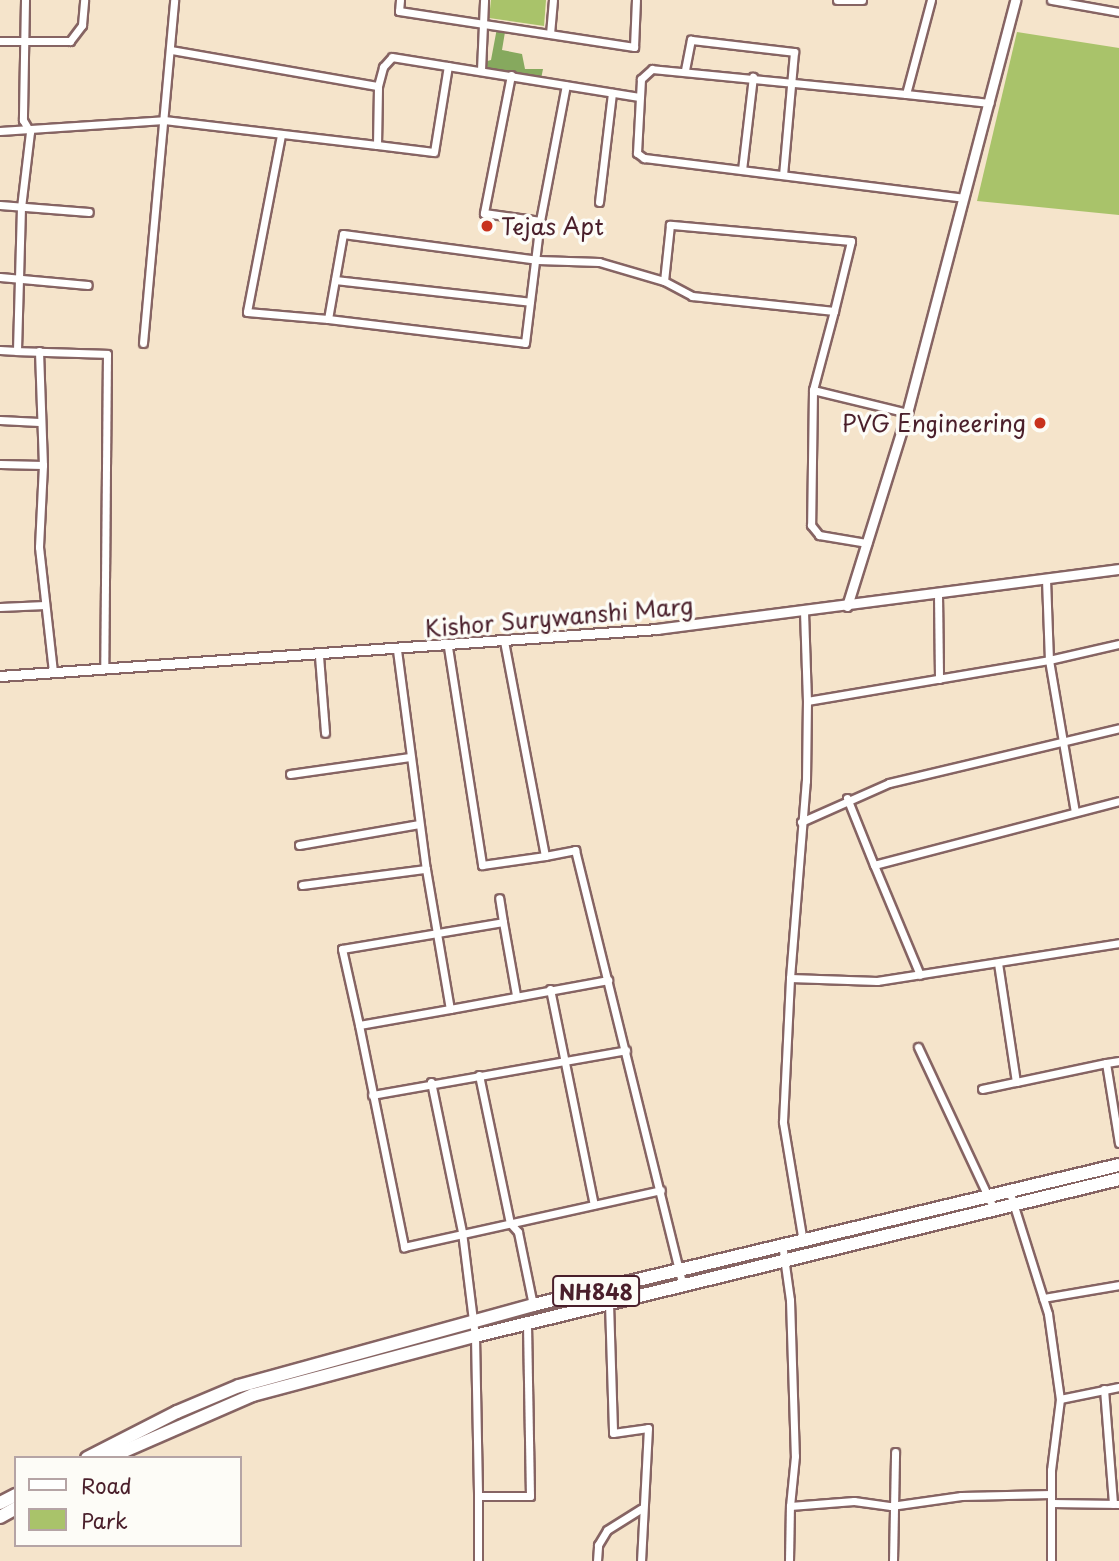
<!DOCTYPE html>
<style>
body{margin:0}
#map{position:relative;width:1119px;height:1561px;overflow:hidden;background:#f5e4cb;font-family:"Playpen Sans",sans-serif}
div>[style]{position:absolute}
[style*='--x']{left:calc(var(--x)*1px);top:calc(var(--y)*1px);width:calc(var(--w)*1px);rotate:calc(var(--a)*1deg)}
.green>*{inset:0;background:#a9c36a}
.forest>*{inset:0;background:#86a95e}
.roads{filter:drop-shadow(2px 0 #866463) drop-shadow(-2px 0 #866463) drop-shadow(0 2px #866463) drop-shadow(0 -2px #866463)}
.minor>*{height:7px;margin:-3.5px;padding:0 3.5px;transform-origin:3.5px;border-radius:3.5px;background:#fff}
.tertiary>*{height:9px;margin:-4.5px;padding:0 4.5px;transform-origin:4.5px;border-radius:4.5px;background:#fff}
.trunk>*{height:12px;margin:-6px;padding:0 6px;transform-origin:6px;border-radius:6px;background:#fff}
.dots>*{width:19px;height:19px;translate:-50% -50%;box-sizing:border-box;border:4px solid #fdfcf7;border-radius:50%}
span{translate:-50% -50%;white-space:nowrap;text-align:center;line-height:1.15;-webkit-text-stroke:7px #fdfcf7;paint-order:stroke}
.shield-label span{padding:2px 5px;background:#fdfcf7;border:2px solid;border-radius:5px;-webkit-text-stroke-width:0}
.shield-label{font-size:21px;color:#4a1f2b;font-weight:700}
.poi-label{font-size:23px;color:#4a1f2b}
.left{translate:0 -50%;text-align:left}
.right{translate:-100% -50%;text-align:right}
.street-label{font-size:23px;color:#4a1f2b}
.legend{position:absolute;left:14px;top:1456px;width:228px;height:91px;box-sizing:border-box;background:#fdfcf7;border:2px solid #b5a4a5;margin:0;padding:9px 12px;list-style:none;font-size:21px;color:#4a1f2b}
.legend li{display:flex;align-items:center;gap:14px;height:35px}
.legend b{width:35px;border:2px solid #b5a4a5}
</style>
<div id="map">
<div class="green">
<i style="clip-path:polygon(491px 0,546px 0,544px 26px,489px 18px)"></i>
<i style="clip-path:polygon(1017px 32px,1119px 48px,1119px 215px,977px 201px)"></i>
</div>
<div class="forest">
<i style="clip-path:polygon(497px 28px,505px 32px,502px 50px,522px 54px,525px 69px,543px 69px,541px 79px,483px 69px,484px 62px,491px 60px)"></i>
</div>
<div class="roads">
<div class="minor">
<i style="--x:25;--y:0;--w:120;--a:91"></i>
<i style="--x:23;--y:120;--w:14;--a:60"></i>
<i style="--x:30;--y:132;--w:76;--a:96.8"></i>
<i style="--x:21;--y:207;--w:144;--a:91.6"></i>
<i style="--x:17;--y:351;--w:90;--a:1.9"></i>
<i style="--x:107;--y:354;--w:314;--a:90.5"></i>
<i style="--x:400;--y:0;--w:11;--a:95"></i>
<i style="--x:399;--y:11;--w:238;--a:8.7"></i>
<i style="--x:634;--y:47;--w:47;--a:-87.6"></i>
<i style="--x:837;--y:0;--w:25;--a:0"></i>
<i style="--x:931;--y:0;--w:97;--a:104.9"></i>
<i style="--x:906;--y:94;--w:255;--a:-174.4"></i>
<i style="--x:652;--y:69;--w:15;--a:138"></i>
<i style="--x:641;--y:79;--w:74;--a:93.1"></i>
<i style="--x:637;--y:153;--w:9;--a:36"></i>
<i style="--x:644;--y:158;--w:322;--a:7.1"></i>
<i style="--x:1051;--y:0;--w:69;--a:10"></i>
<i style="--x:550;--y:34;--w:34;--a:-85"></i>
<i style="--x:0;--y:41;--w:70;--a:0"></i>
<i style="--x:70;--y:41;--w:20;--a:-53"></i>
<i style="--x:82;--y:25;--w:25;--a:-85"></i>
<i style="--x:171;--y:50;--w:210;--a:9.9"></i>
<i style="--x:481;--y:70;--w:70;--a:-87.5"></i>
<i style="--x:685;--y:70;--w:31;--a:-79"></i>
<i style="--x:691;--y:40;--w:104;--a:6.6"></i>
<i style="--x:794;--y:52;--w:123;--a:95.1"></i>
<i style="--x:511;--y:75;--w:141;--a:101.1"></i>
<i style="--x:484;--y:213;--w:57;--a:8.1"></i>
<i style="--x:906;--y:94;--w:84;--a:6.1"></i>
<i style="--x:0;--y:131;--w:164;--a:-3.8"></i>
<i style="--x:164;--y:120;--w:214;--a:6.7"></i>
<i style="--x:377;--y:145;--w:59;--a:-89"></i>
<i style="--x:378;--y:86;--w:20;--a:-75"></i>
<i style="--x:383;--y:67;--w:13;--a:-48"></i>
<i style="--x:392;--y:57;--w:250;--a:9.2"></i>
<i style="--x:281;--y:135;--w:180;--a:100.9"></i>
<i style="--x:247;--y:312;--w:81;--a:4.9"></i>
<i style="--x:328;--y:319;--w:86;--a:-80"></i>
<i style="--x:343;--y:234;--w:197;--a:7.6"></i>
<i style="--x:538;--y:260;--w:61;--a:1.9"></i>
<i style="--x:599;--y:262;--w:68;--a:16.3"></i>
<i style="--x:664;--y:281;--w:32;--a:28"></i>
<i style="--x:692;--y:296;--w:143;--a:6"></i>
<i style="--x:834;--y:311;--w:72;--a:-76.3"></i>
<i style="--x:851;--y:241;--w:182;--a:-174.9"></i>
<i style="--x:670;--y:225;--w:56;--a:96.1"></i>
<i style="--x:377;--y:145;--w:57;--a:7"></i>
<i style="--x:434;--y:152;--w:87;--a:-80.8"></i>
<i style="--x:742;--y:170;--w:94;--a:-83.3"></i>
<i style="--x:599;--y:202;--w:110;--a:-83.2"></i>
<i style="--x:0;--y:205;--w:89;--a:4.5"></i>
<i style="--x:0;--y:277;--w:88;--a:5.2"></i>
<i style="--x:335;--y:280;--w:196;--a:6.4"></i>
<i style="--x:834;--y:311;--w:82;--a:104.9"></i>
<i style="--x:813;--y:390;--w:97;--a:13.7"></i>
<i style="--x:328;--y:319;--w:198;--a:6.9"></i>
<i style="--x:525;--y:343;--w:123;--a:-83"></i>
<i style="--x:540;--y:221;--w:138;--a:-79.2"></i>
<i style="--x:143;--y:343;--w:344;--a:-84.8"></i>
<i style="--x:0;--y:350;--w:17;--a:3"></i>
<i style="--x:39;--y:351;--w:114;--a:88"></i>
<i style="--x:43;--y:465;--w:82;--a:92.8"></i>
<i style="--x:39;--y:547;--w:126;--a:83.6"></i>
<i style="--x:813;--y:390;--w:135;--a:90.8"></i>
<i style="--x:811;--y:525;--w:13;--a:51"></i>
<i style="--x:819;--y:535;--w:49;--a:9.5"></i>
<i style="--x:0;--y:420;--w:39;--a:3"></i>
<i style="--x:0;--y:464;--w:43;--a:1.3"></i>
<i style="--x:1046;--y:579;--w:81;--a:87.9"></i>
<i style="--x:1049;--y:660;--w:154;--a:80.3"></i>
<i style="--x:938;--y:594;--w:85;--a:89.3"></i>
<i style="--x:0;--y:607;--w:45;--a:-2.5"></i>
<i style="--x:804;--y:611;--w:90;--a:88.1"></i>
<i style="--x:807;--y:701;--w:245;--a:-9.6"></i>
<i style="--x:1049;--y:660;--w:72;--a:-12.9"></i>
<i style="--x:448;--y:647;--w:221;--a:81.1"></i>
<i style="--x:482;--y:865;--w:64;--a:-8.1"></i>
<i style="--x:545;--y:856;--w:218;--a:-100.8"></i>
<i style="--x:397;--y:650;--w:221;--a:82.5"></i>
<i style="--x:426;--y:869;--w:142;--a:80.3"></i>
<i style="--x:450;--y:1009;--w:92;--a:170"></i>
<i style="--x:359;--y:1025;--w:227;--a:78.5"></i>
<i style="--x:404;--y:1247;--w:263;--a:-12.5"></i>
<i style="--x:319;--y:656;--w:77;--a:85.5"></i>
<i style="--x:290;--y:774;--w:121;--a:-8.1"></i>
<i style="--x:847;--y:798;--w:72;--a:68.1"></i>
<i style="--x:874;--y:865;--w:253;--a:-14.6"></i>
<i style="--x:801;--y:822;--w:96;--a:-23.9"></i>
<i style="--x:889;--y:783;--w:236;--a:-13.4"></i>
<i style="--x:299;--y:845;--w:122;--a:-9.9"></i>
<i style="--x:545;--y:856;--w:31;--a:-11"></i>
<i style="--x:575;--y:850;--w:448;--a:76.1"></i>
<i style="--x:874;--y:865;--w:119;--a:67.3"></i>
<i style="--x:302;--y:885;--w:125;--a:-7.4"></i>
<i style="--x:503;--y:922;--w:74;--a:79.9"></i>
<i style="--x:790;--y:978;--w:198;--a:-85.4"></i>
<i style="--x:806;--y:781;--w:80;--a:-89.3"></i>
<i style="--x:550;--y:989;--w:220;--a:78.5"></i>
<i style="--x:450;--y:1009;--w:161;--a:-10.4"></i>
<i style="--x:359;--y:1025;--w:78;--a:-102.6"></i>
<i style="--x:342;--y:949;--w:163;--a:-9.5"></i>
<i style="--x:503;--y:922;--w:24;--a:-99"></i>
<i style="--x:918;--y:1047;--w:179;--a:64.9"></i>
<i style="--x:1119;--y:1061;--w:13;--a:171"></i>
<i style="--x:1106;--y:1063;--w:81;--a:80.8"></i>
<i style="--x:479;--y:1075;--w:151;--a:78.2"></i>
<i style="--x:510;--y:1223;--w:12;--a:48"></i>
<i style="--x:518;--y:1232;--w:75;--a:78.4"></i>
<i style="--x:431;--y:1082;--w:153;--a:78.3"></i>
<i style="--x:462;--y:1232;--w:105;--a:82.9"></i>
<i style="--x:475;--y:1336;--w:160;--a:88.9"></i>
<i style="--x:1016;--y:1082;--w:92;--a:-11.9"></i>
<i style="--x:982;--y:1089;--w:35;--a:-12"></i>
<i style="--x:1016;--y:1082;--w:120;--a:-98.6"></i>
<i style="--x:372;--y:1095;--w:258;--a:-10"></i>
<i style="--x:1009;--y:1190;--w:130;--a:72.5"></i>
<i style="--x:1048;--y:1314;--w:86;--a:82"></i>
<i style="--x:1060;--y:1399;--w:72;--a:97.2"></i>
<i style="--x:1051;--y:1470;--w:91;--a:90"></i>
<i style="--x:803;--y:1242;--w:122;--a:-99.5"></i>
<i style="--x:783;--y:1122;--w:144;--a:-87.2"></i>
<i style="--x:790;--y:978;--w:87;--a:2"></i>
<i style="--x:877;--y:981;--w:245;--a:-8.9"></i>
<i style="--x:782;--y:1243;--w:58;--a:82"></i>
<i style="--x:790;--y:1300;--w:156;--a:88.2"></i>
<i style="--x:795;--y:1456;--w:50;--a:95.7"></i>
<i style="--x:790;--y:1506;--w:64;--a:-4.5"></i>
<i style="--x:854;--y:1501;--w:37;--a:8"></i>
<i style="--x:891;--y:1506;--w:71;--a:-8.1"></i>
<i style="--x:961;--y:1496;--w:90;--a:-1.3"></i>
<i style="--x:1043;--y:1298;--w:77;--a:-9.7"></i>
<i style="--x:609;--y:1303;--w:130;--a:88.2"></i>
<i style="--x:613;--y:1433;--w:35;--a:-8"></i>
<i style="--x:648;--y:1428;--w:133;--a:93"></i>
<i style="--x:1104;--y:1389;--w:115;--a:85.5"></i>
<i style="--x:1060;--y:1399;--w:60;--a:-11.5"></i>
<i style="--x:1052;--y:1503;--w:67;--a:0.9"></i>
<i style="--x:478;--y:1561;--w:65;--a:-90"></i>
<i style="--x:478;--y:1496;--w:52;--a:0"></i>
<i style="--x:530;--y:1496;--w:172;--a:-91"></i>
<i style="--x:597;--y:1561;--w:16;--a:-86"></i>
<i style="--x:598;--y:1545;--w:17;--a:-59"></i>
<i style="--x:607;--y:1530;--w:40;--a:-32"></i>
<i style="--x:789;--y:1561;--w:55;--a:-89"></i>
<i style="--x:893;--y:1561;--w:109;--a:-88.9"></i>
</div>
<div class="tertiary">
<i style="--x:847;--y:606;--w:202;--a:-72.7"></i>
<i style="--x:907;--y:413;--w:427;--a:-75.3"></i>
<i style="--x:0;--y:676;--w:659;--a:-4.09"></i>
<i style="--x:657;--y:629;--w:466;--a:-7.4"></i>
</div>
<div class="trunk">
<i style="--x:87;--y:1458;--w:101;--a:-27.1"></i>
<i style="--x:177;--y:1412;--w:67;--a:-22.8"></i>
<i style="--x:239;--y:1386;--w:305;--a:-15.4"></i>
<i style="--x:533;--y:1305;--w:602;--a:-13.44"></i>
<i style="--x:108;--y:1458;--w:158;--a:-23.5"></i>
<i style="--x:253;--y:1395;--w:230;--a:-14.9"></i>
<i style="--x:475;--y:1336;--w:663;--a:-13.7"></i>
<i style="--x:0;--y:1503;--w:18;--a:-27"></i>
<i style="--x:0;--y:1517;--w:18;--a:-29"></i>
</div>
</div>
<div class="dots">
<i style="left:487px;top:226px;background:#c8321e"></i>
<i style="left:1040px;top:423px;background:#c8321e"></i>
</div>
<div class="shield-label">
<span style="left:596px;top:1291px">NH848</span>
</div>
<div class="poi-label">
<span class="left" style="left:501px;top:226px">Tejas Apt</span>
<span class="right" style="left:1026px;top:423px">PVG Engineering</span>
</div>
<div class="street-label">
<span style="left:559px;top:617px;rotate:-5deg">Kishor Surywanshi Marg</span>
</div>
<ul class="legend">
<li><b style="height:9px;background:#fff"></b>Road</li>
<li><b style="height:19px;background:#a9c36a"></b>Park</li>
</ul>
</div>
